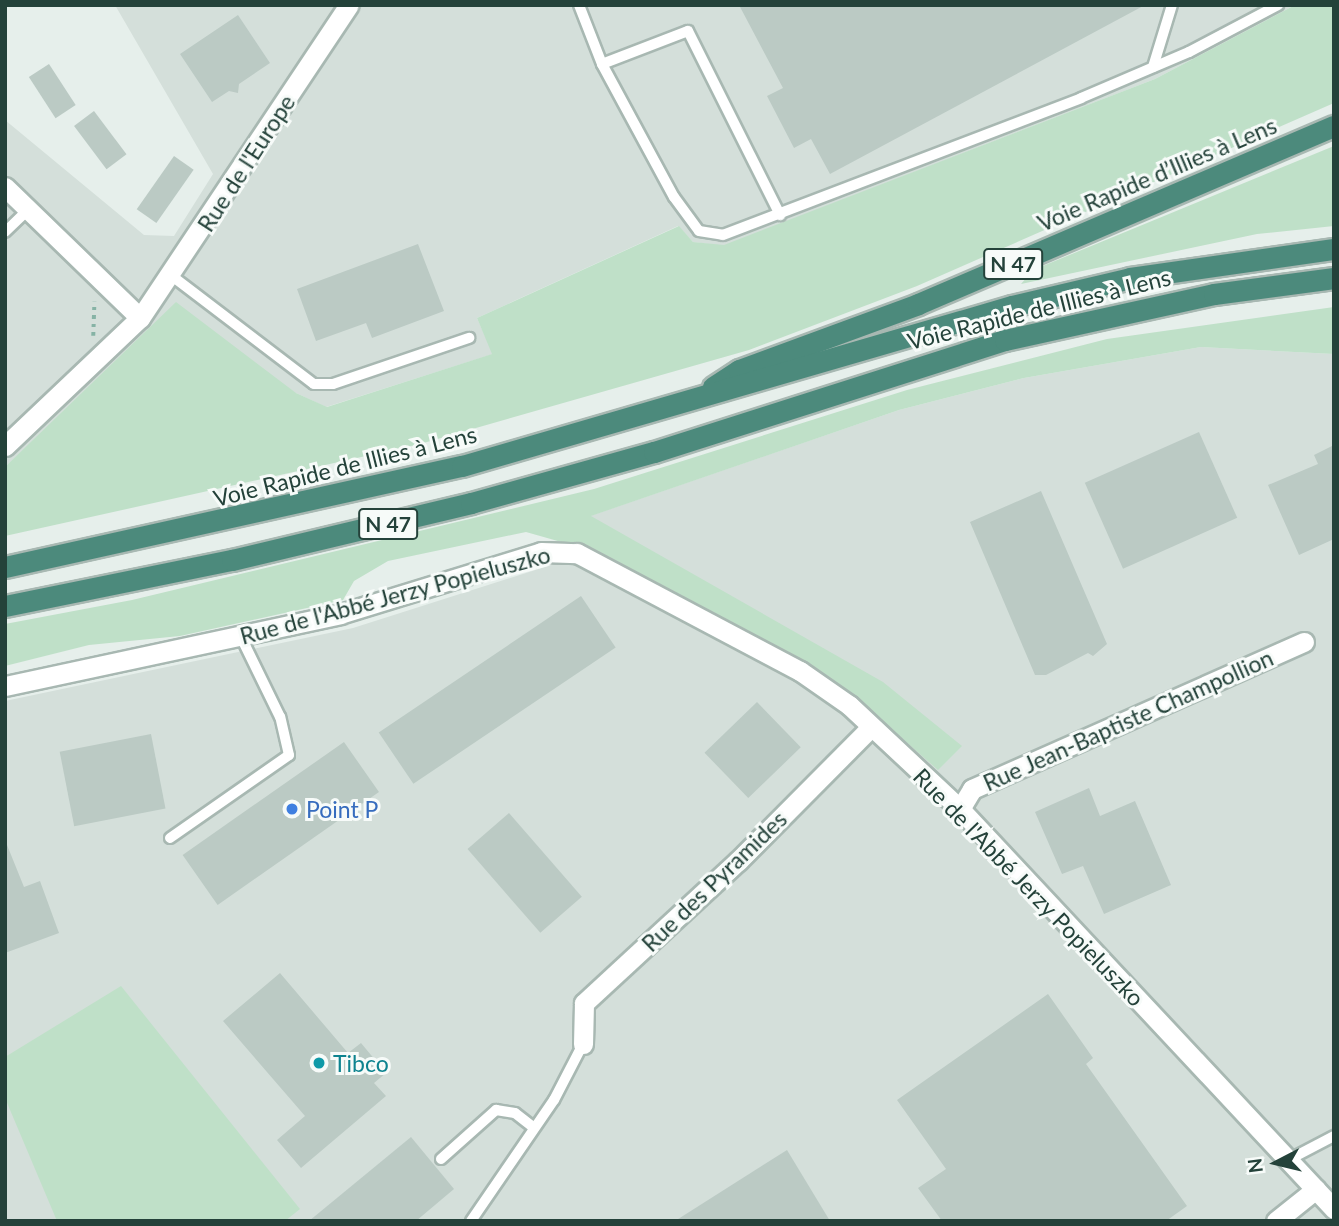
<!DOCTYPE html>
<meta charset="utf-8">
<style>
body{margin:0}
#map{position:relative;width:1339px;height:1226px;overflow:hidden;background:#e6efeb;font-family:Lato,sans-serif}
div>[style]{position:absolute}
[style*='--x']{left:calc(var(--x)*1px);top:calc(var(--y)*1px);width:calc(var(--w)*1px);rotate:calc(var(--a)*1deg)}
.built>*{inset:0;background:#d4dfda}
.green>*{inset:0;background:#bfe0c8}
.building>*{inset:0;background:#bbcac4;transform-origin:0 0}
.path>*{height:3.5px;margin-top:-1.75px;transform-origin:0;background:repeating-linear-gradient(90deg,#86b3a5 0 3.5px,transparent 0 8.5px)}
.roads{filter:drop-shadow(2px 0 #a8b8b2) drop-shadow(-2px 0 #a8b8b2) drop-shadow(0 2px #a8b8b2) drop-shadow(0 -2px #a8b8b2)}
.service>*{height:10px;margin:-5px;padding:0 5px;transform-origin:5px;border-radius:5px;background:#fff}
.minor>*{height:19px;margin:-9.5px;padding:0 9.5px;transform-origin:9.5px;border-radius:9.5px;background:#fff}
.trunk>*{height:21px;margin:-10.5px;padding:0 10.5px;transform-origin:10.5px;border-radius:10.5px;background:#4c8a7c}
.dots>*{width:19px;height:19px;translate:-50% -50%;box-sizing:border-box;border:4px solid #f7fbf9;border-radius:50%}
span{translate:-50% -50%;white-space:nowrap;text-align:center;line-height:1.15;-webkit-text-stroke:6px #f7fbf9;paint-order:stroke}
.shield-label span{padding:2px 5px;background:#f7fbf9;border:2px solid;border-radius:5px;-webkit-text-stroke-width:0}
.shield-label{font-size:21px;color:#24423a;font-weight:700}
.street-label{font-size:23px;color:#24423a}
.shop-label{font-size:23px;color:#366cbe}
.left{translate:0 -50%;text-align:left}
.culture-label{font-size:23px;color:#0d838f}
.frame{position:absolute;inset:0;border:7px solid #24423a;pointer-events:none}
.north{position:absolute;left:1241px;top:1128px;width:70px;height:70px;-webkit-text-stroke:5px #f7fbf9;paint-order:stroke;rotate:263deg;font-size:19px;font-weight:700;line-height:28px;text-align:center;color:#24423a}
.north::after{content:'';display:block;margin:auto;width:24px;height:32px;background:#24423a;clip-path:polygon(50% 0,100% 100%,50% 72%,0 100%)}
</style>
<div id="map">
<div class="built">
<i style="clip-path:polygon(115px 5px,1295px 5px,1155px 79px,724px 246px,693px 242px,678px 226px,477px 318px,493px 354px,326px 407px,296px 393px,34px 441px,5px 467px,5px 120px,144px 235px,174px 236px,213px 174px)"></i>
<i style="clip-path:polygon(1201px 347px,1334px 354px,1334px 1221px,5px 1221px,5px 701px,353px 628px,554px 564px,590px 516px,899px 410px,1024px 378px)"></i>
</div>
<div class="green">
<i style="clip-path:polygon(1295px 5px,1334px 5px,1334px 103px,917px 286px,749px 350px,420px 444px,5px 536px,5px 467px,176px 302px,296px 393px,327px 407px,492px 354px,477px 318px,679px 226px,693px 242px,724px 245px,1155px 79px)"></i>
<i style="clip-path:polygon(1334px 146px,1334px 226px,1257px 234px,1021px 284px,1033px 270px)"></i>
<i style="clip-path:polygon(1334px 307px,1334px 354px,1201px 347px,1024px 378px,899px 410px,591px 516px,883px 682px,962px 746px,938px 770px,856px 698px,805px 664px,593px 551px,526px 532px,388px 561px,354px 581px,343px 600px,180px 636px,89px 645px,5px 666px,5px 624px,132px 600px,594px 489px,907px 390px,1107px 339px)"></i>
<i style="clip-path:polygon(121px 986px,300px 1209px,285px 1221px,57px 1221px,5px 1098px,5px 1057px)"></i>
</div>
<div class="building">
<i style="clip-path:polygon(739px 5px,1145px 5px,830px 174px,811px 139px,794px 148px,767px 96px,783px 88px)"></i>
<i style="clip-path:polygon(238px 15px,270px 63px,239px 84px,238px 93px,229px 91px,212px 102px,180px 54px)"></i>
<i style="left:49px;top:64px;width:49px;height:24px;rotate:57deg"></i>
<i style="left:94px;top:111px;width:54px;height:25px;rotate:53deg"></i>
<i style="left:174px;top:156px;width:24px;height:65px;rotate:35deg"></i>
<i style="clip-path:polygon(418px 244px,444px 311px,372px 338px,366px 323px,316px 341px,297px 289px)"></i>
<i style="left:1199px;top:432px;width:94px;height:125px;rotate:66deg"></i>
<i style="clip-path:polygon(1334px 445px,1334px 539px,1299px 555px,1268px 485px,1318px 464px,1314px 455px)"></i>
<i style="clip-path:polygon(1041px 491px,1107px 644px,1093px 656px,1088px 653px,1046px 675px,1035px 675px,970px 522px)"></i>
<i style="left:581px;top:596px;width:62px;height:244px;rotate:56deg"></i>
<i style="left:757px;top:702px;width:63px;height:73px;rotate:46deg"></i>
<i style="left:151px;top:734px;width:76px;height:93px;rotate:79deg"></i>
<i style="left:344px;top:742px;width:61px;height:197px;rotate:55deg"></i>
<i style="clip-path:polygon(1089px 788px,1100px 816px,1135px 801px,1171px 885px,1104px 914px,1083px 866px,1062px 874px,1035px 812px)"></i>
<i style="left:509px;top:813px;width:111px;height:55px;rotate:49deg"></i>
<i style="clip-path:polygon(5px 840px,24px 887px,40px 881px,59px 933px,5px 953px)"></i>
<i style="clip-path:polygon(280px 973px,348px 1053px,361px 1043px,386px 1073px,374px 1083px,386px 1096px,301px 1168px,277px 1140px,305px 1116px,223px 1021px)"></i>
<i style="clip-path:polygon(1048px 994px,1093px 1058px,1086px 1064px,1187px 1206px,1166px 1221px,942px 1221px,918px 1188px,946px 1169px,897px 1100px)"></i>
<i style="clip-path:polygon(411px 1137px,454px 1189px,416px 1221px,309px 1221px)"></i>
<i style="clip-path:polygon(787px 1150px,830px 1221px,675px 1221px)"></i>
</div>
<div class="path">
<i style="--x:93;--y:336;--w:34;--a:-88"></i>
</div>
<div class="roads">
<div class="service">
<i style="--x:579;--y:5;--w:63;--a:68.7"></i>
<i style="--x:602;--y:64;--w:151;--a:61.6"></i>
<i style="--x:674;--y:197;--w:42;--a:53.7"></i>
<i style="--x:699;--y:231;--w:24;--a:9"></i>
<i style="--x:723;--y:235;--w:383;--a:-20.9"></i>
<i style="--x:1081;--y:98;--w:117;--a:-23.1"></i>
<i style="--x:1189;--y:52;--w:101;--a:-27.8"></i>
<i style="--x:602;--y:64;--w:92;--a:-21"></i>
<i style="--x:688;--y:31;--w:206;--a:63.4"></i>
<i style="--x:1153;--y:67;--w:65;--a:-73"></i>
<i style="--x:5;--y:232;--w:33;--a:-44"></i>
<i style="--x:172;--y:276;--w:178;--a:37.3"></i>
<i style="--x:314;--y:384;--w:19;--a:0"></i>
<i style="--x:333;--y:384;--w:144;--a:-18.7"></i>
<i style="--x:170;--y:838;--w:145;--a:-34.9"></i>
<i style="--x:289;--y:755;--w:39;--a:-103"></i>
<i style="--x:280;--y:717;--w:89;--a:-116"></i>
<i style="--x:441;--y:1159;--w:74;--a:-41.7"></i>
<i style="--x:496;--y:1110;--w:19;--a:9"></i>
<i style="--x:515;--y:1113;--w:24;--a:38"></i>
<i style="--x:1288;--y:1160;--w:52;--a:-27.6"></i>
<i style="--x:471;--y:1221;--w:147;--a:-55.6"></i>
<i style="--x:554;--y:1100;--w:63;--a:-62.6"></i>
</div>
<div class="minor">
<i style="--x:5;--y:187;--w:188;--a:44.1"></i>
<i style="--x:5;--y:446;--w:186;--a:-43.5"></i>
<i style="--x:140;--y:318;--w:376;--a:-56.3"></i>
<i style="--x:5;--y:686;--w:343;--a:-12.1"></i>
<i style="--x:340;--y:614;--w:210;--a:-17.1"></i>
<i style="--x:541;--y:552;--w:36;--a:2"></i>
<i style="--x:577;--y:553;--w:252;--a:27.9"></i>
<i style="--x:800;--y:671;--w:60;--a:34.8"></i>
<i style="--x:849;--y:705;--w:152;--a:43.1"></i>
<i style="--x:960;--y:809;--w:548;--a:46.92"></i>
<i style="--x:960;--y:809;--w:23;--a:-59"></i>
<i style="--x:972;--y:789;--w:363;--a:-23.9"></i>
<i style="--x:583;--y:1044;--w:41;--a:-88.6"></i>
<i style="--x:584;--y:1003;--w:209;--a:-42.7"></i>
<i style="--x:738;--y:861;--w:189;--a:-45.2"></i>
<i style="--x:1276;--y:1221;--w:51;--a:-38.7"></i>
</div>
<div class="trunk">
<i style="--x:713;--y:387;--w:31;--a:-33"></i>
<i style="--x:739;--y:370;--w:191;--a:-20.2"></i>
<i style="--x:918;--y:304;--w:452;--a:-23.2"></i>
<i style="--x:5;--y:567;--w:468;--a:-12.5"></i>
<i style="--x:462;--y:466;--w:573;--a:-16.22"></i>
<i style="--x:1012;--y:306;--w:121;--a:-13.3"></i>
<i style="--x:1130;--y:278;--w:206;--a:-8.1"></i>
<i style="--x:5;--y:606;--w:232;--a:-11.5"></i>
<i style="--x:232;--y:560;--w:246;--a:-13.4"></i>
<i style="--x:471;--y:503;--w:190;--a:-15.6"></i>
<i style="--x:654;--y:452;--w:368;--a:-17.7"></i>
<i style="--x:1005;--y:340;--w:214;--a:-12.4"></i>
<i style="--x:1214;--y:294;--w:121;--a:-7.6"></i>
</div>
</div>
<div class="dots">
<i style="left:292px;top:809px;background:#3f7fe0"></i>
<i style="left:319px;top:1063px;background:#0f9aa8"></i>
</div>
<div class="shield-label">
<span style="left:1013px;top:264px">N 47</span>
<span style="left:388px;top:524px">N 47</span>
</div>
<div class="street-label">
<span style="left:246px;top:163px;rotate:-57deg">Rue de l'Europe</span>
<span style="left:1157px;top:174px;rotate:-23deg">Voie Rapide d’Illies à Lens</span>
<span style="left:1039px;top:309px;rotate:-14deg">Voie Rapide de Illies à Lens</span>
<span style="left:345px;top:466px;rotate:-14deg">Voie Rapide de Illies à Lens</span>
<span style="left:395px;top:595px;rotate:-15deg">Rue de l'Abbé Jerzy Popieluszko</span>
<span style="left:1128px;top:720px;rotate:-24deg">Rue Jean-Baptiste Champollion</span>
<span style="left:714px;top:881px;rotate:-44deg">Rue des Pyramides</span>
<span style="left:1029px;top:887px;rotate:46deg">Rue de l'Abbé Jerzy Popieluszko</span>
</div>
<div class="shop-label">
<span class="left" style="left:306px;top:809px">Point P</span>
</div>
<div class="culture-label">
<span class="left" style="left:333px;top:1063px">Tibco</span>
</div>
<div class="frame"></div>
<div class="north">N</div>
</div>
